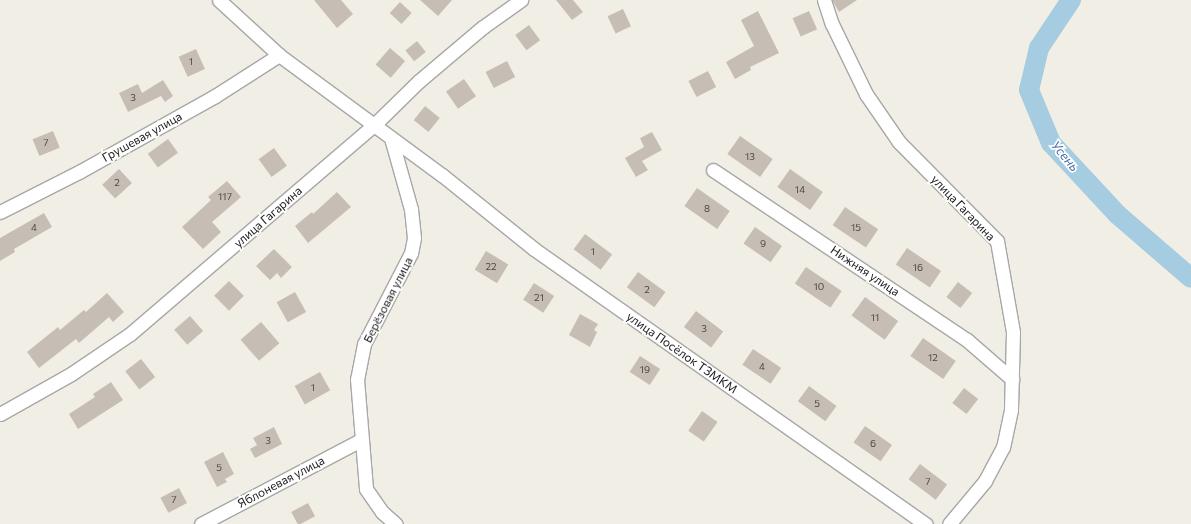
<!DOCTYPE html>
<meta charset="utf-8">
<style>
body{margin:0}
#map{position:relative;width:1191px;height:524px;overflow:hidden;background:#f1eee6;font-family:Commissioner,sans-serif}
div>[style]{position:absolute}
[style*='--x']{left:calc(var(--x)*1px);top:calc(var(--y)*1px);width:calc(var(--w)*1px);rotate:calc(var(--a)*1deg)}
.river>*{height:20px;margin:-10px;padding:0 10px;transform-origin:10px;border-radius:10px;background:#a5cce0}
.building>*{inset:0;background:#c6beb5;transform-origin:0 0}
.roads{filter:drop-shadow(1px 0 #a7a7a7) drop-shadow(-1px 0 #a7a7a7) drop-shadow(0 1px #a7a7a7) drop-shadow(0 -1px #a7a7a7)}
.minor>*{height:13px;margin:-6.5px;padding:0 6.5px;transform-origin:6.5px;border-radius:6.5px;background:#fff}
span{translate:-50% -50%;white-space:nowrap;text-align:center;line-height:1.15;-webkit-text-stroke:3.5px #fff;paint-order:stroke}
.number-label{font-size:10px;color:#4a4845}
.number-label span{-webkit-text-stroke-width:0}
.street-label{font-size:12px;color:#202020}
.water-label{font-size:13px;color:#4872b4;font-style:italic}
</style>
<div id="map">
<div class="river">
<i style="--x:1071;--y:0;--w:58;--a:123.7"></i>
<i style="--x:1039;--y:48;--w:43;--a:103.4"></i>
<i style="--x:1029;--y:90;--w:57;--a:67.5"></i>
<i style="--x:1051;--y:143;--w:98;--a:47.1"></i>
<i style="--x:1118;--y:215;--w:96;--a:40.8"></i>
</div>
<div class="building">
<i style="clip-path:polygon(314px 0,341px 0,353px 14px,337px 28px)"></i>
<i style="clip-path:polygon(420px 0,452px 0,438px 16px)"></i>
<i style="clip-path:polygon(556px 0,573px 0,583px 12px,572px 20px)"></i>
<i style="clip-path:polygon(832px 0,857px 0,839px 12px)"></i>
<i style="left:400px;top:2px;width:16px;height:15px;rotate:43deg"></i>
<i style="left:623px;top:9px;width:19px;height:17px;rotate:65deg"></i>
<i style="clip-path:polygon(758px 11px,779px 53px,750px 67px,751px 70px,735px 79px,726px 62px,754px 46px,741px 20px)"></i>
<i style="left:809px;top:11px;width:20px;height:18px;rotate:66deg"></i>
<i style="left:529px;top:25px;width:19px;height:17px;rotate:54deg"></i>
<i style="left:417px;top:41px;width:14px;height:15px;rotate:51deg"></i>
<i style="left:390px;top:48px;width:20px;height:22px;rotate:41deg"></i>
<i style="left:196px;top:49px;width:22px;height:19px;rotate:66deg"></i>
<i style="left:507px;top:61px;width:18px;height:24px;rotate:63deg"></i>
<i style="left:708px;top:71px;width:18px;height:22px;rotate:63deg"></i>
<i style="left:464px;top:79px;width:21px;height:22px;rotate:55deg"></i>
<i style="clip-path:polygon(163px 80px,173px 96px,165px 102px,161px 96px,128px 112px,119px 93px,138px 84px,142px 93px)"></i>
<i style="left:425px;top:106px;width:19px;height:18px;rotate:39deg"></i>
<i style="left:53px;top:131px;width:18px;height:22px;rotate:68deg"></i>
<i style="clip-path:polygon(652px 132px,662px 150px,642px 161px,648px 170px,636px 177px,625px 158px,644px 147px,640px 138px)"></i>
<i style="left:740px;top:136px;width:40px;height:22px;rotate:35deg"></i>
<i style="left:168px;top:139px;width:17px;height:25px;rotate:54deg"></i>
<i style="left:274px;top:148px;width:22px;height:19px;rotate:54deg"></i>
<i style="left:119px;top:169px;width:19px;height:23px;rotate:47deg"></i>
<i style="left:790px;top:169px;width:40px;height:22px;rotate:35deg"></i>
<i style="clip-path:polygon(227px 181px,241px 197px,212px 222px,221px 232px,203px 249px,182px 227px,211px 200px,208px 197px)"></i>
<i style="left:697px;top:188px;width:40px;height:22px;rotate:35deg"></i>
<i style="clip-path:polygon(337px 192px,351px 207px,308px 243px,295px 226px,312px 212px,313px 214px)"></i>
<i style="left:845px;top:207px;width:40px;height:22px;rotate:34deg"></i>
<i style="clip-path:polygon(44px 213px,52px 227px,14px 249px,15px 252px,0 261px,0 238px)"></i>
<i style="left:755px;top:227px;width:33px;height:20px;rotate:35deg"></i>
<i style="left:585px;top:234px;width:34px;height:19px;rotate:37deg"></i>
<i style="left:907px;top:248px;width:41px;height:20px;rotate:34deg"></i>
<i style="clip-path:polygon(274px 249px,292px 267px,281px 278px,277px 273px,270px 280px,256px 266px)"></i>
<i style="left:486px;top:251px;width:26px;height:22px;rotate:31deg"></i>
<i style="left:806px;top:267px;width:43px;height:20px;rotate:34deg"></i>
<i style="left:638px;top:272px;width:34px;height:19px;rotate:36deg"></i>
<i style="left:229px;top:281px;width:21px;height:21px;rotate:45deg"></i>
<i style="left:958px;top:282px;width:18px;height:19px;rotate:38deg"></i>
<i style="left:534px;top:283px;width:24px;height:20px;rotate:33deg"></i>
<i style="left:295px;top:292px;width:23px;height:21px;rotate:61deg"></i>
<i style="clip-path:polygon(107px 293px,124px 312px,113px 322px,109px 317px,79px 343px,76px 339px,39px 368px,27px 352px,58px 327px,60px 330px,84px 310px,86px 312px)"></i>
<i style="left:865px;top:297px;width:41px;height:23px;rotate:36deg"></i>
<i style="left:696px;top:311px;width:34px;height:20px;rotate:37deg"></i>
<i style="clip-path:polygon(580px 314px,598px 324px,594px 330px,597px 332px,590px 347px,569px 335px)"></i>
<i style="left:190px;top:316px;width:20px;height:21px;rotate:49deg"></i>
<i style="left:261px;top:322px;width:28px;height:27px;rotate:49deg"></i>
<i style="left:923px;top:338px;width:40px;height:22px;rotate:35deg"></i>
<i style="left:753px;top:349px;width:34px;height:19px;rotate:34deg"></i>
<i style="left:640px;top:356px;width:24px;height:19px;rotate:33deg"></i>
<i style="left:141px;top:359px;width:23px;height:20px;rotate:52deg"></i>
<i style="left:320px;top:372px;width:21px;height:29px;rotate:61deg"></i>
<i style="clip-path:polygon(111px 382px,123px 400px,78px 429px,69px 414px,95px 397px,93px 394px)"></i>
<i style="left:809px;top:386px;width:34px;height:19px;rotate:36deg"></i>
<i style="left:964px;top:388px;width:18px;height:19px;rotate:38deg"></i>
<i style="left:702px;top:411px;width:19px;height:24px;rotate:35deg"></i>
<i style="left:865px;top:426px;width:33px;height:20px;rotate:35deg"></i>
<i style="clip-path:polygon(274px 427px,282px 444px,255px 458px,250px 449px,257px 445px,253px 438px)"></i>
<i style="clip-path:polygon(223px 452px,234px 474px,225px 479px,227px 482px,217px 487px,204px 462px)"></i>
<i style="left:920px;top:464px;width:34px;height:19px;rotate:37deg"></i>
<i style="left:179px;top:488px;width:17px;height:21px;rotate:62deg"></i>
<i style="left:308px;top:503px;width:15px;height:19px;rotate:62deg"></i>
</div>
<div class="roads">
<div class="minor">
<i style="--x:219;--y:0;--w:81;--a:42.5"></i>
<i style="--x:279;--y:55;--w:202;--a:36.4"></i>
<i style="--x:442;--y:175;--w:118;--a:38.8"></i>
<i style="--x:534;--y:249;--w:479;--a:35.1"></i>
<i style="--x:824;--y:0;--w:25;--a:72"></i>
<i style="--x:832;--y:24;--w:78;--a:64.1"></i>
<i style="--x:866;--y:94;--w:58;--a:55.5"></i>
<i style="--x:899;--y:142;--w:139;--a:45.3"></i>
<i style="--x:997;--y:241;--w:92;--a:80"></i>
<i style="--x:1013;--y:332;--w:78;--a:91.5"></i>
<i style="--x:1011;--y:410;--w:38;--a:102"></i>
<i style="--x:1003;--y:447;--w:38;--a:118"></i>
<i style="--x:985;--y:481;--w:56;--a:129.9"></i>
<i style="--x:391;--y:138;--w:74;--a:74.3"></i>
<i style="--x:411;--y:209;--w:29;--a:84"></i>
<i style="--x:414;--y:238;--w:15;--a:101"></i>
<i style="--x:411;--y:253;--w:102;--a:117.3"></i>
<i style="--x:364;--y:344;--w:36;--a:101"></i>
<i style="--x:357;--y:379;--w:110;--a:85.3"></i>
<i style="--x:366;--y:489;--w:28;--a:55"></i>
<i style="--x:382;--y:512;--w:18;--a:41"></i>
<i style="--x:713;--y:170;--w:306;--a:33.8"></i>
<i style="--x:967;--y:340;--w:60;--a:40.9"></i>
<i style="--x:0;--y:212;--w:89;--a:-26.9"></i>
<i style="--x:79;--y:172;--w:156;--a:-29.2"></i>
<i style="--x:215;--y:96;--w:76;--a:-32.6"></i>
<i style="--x:0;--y:414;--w:81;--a:-29.4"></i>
<i style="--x:71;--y:374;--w:71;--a:-34.1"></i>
<i style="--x:130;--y:334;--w:321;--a:-40.6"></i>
<i style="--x:374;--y:125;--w:63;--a:-44.4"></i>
<i style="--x:419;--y:81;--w:84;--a:-40.2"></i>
<i style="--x:483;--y:27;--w:47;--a:-35.4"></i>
<i style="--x:201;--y:524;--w:181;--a:-27.7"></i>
</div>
</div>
<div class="number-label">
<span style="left:191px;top:62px">1</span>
<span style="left:133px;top:98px">3</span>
<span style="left:46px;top:143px">7</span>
<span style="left:750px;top:157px">13</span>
<span style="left:117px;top:183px">2</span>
<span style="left:800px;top:190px">14</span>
<span style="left:225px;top:197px">117</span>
<span style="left:707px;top:209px">8</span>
<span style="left:34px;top:228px">4</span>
<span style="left:856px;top:228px">15</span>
<span style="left:763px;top:244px">9</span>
<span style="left:593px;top:252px">1</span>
<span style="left:491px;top:267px">22</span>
<span style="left:918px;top:268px">16</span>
<span style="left:819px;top:287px">10</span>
<span style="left:647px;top:290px">2</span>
<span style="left:539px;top:298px">21</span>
<span style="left:875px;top:318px">11</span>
<span style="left:704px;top:329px">3</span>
<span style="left:933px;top:358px">12</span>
<span style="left:762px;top:367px">4</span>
<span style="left:645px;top:370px">19</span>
<span style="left:313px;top:388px">1</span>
<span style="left:817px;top:404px">5</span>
<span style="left:268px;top:441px">3</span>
<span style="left:873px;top:444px">6</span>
<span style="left:219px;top:468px">5</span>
<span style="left:928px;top:482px">7</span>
<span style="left:174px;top:500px">7</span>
</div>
<div class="street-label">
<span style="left:142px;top:137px;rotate:-29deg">Грушевая улица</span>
<span style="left:963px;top:208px;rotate:46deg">улица Гагарина</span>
<span style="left:268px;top:217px;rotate:-41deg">улица Гагарина</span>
<span style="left:865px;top:271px;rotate:34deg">Нижняя улица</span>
<span style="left:388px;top:300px;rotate:-63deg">Берёзовая улица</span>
<span style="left:682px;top:353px;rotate:35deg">улица Посёлок ТЗМКМ</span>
<span style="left:281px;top:482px;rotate:-28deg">Яблоневая улица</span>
</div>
<div class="water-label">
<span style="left:1065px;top:156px;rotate:50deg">Усень</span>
</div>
</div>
